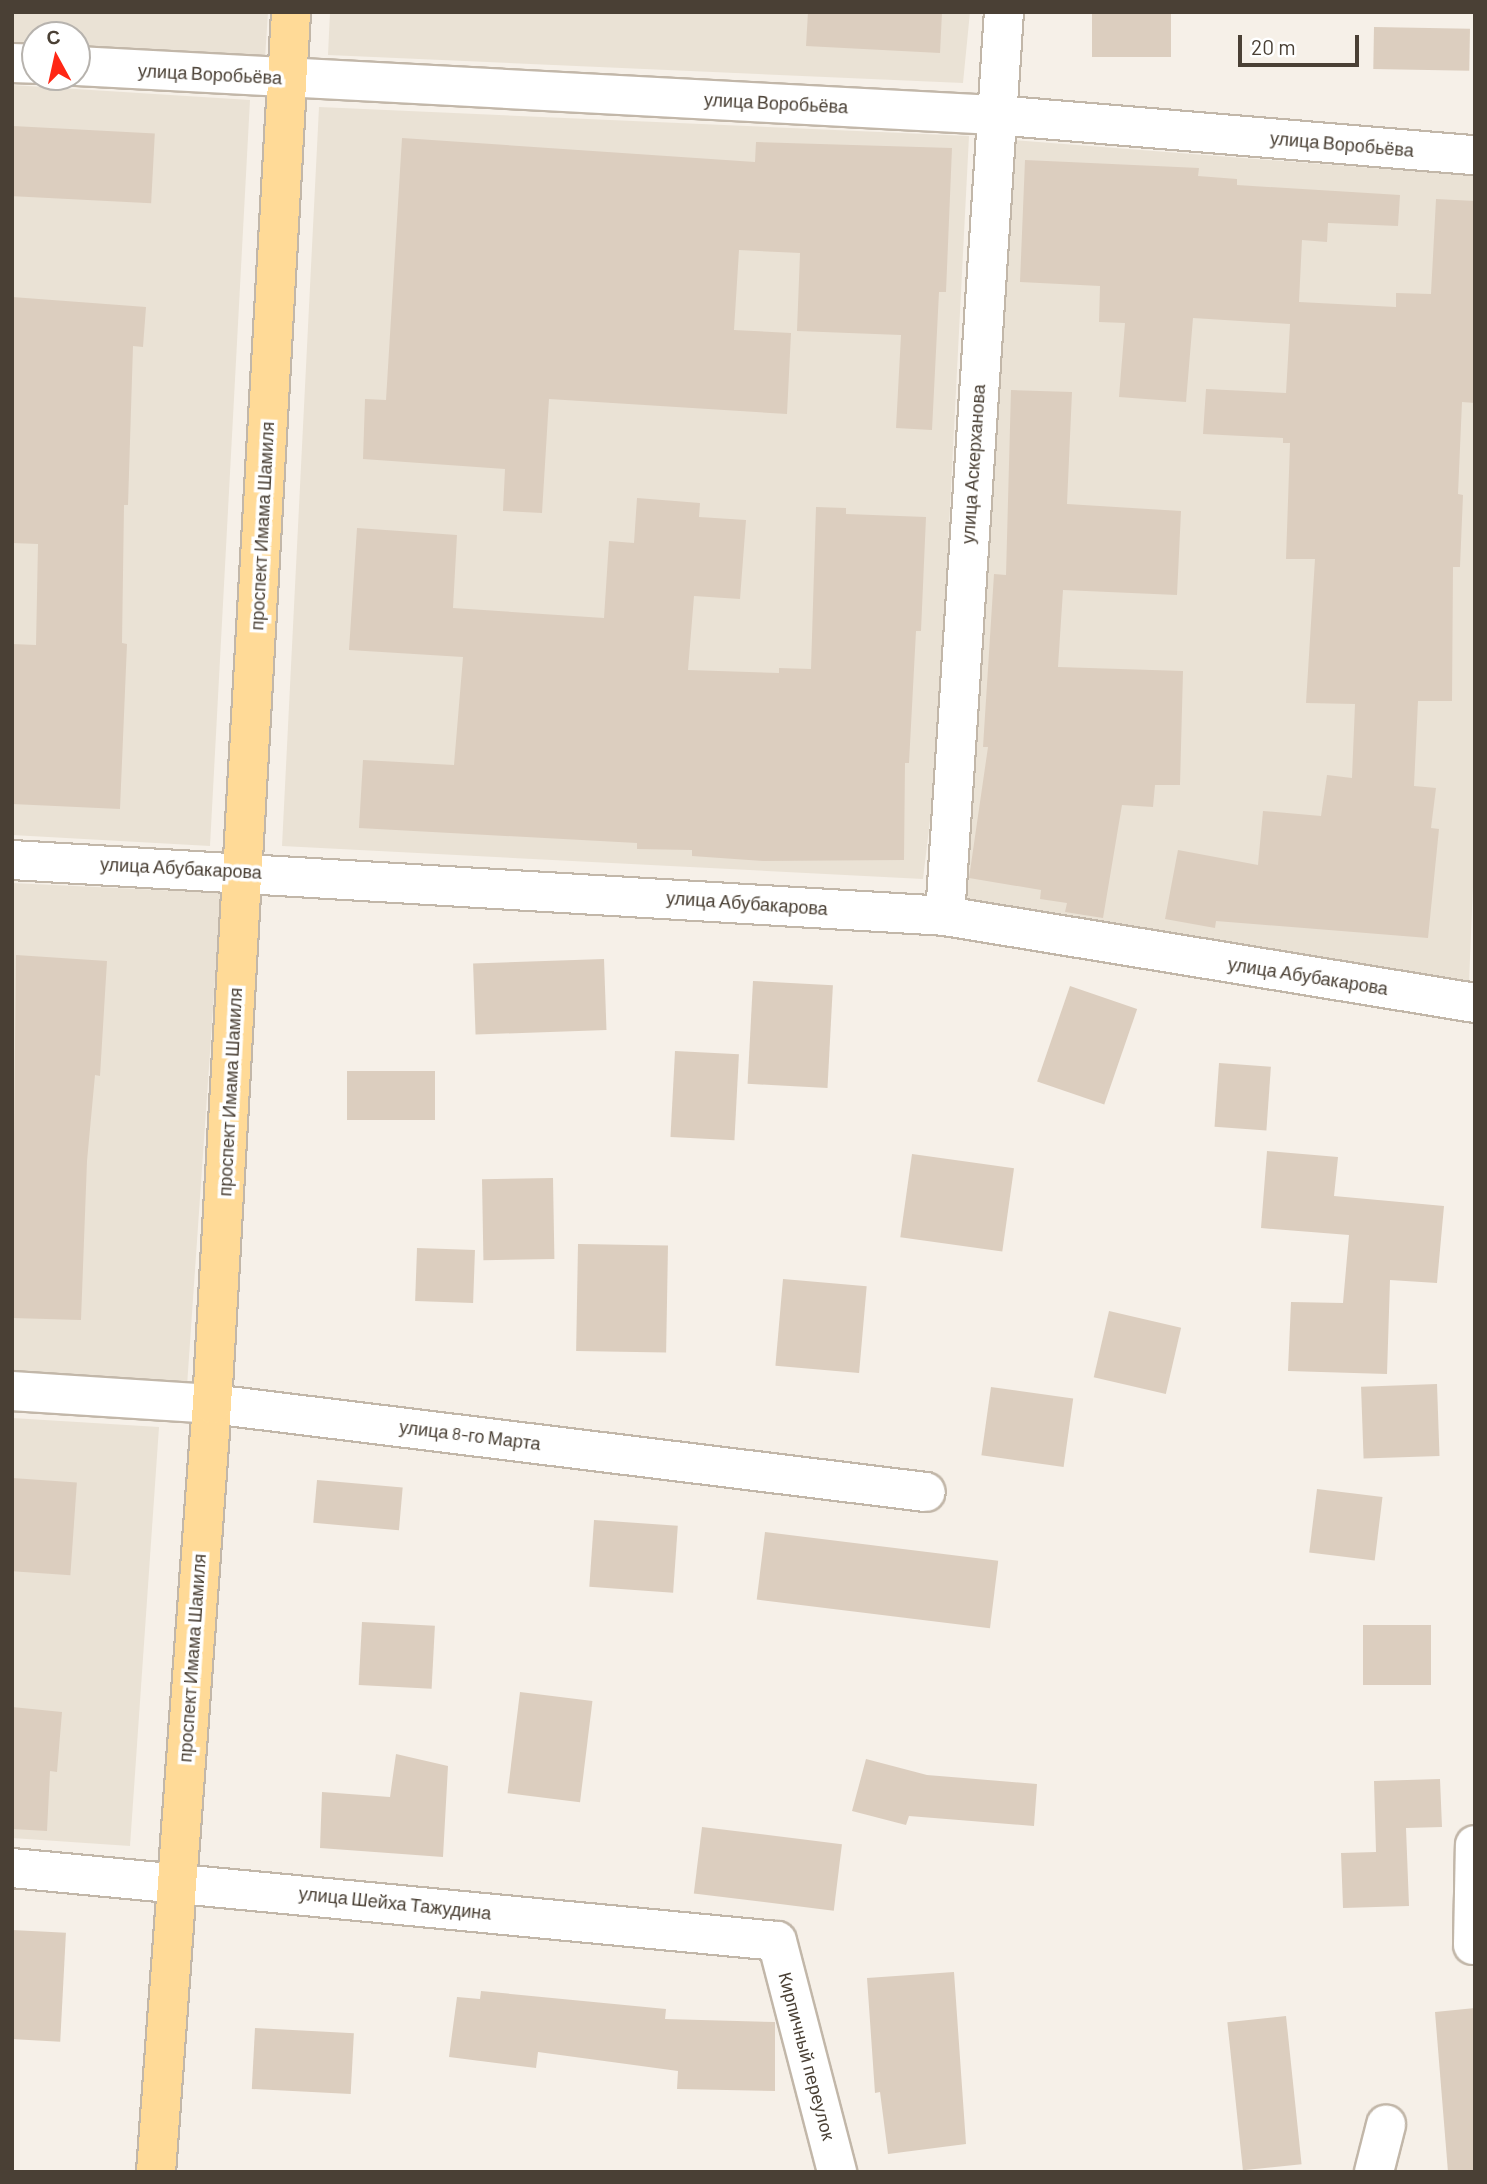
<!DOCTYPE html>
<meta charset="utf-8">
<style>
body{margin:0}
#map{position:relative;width:1487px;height:2184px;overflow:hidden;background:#f6f0e8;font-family:Barlow,sans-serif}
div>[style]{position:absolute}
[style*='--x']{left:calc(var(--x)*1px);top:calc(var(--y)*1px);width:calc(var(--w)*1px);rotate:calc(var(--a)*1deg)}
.residential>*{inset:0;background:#eae2d5}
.building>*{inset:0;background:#dccebf;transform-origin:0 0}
.roads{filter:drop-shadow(2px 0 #c2b7a9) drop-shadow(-2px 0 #c2b7a9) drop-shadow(0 2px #c2b7a9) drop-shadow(0 -2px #c2b7a9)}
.minor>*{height:38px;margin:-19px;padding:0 19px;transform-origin:19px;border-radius:19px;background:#fff}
.major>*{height:38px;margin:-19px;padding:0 19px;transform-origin:19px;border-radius:19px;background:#ffda97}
span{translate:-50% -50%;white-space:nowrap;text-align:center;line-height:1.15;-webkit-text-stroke:7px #fff;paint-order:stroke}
.street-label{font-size:18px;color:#4a4035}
.frame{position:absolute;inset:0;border:14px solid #4a4035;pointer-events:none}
.north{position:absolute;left:21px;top:21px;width:70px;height:70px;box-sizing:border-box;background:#fff;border:2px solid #b7b3ae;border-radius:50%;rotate:352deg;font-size:19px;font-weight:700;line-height:28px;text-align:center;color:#4a4035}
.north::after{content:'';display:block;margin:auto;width:24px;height:32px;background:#ff2715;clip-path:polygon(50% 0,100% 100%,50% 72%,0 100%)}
.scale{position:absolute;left:1238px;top:35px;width:121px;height:32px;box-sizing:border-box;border:4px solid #4a4035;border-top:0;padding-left:9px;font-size:21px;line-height:24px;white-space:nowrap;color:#4a4035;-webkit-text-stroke:5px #fff;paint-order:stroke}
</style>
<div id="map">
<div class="residential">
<i style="clip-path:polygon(12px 12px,268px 12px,265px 59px,77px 48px,77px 35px,35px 35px,35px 45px,12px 44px)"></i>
<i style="clip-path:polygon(330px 12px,970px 12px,963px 83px,328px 55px)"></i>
<i style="clip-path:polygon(12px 85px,250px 100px,210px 846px,12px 835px)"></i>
<i style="clip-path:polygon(319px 107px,969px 136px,937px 762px,923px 879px,282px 846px)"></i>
<i style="clip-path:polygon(1014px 140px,1475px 176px,1475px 839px,1469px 982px,963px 904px)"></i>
<i style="clip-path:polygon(12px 883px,221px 893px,187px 1386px,12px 1375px)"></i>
<i style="clip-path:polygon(12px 1418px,159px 1427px,130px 1846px,12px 1838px)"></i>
</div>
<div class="building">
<i style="clip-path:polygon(808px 12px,942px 12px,940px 53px,806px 46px)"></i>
<i style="left:1092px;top:12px;width:79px;height:45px"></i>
<i style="left:1374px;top:27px;width:96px;height:42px;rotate:1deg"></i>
<i style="left:13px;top:126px;width:142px;height:70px;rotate:3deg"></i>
<i style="clip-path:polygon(402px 138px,755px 162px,756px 142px,952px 148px,946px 292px,939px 292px,932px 430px,896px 428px,901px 335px,797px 331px,800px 253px,739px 250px,734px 330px,791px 333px,787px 414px,549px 399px,542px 513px,503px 511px,505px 469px,363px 459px,365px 399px,386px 400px)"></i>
<i style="clip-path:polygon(1025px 160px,1199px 168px,1198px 176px,1237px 179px,1237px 185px,1400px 195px,1398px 226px,1328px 223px,1327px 242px,1302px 240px,1299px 302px,1396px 307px,1396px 293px,1431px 294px,1436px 199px,1475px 201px,1475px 403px,1462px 402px,1458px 494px,1463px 495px,1460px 567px,1453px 567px,1452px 701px,1418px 701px,1414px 786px,1436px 788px,1431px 828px,1439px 829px,1428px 938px,1216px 921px,1215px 928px,1165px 919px,1178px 850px,1258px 865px,1263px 811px,1321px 816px,1327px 775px,1352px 778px,1355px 704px,1306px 703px,1315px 559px,1286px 559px,1290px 443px,1283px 443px,1283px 438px,1203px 434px,1206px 389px,1286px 393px,1290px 324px,1193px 318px,1186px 402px,1119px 397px,1125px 323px,1099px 322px,1100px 286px,1020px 282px)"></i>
<i style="clip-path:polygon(12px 297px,146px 307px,143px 347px,133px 346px,128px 505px,124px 505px,122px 643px,127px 644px,120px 809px,12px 804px,12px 644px,36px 645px,38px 544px,12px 543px)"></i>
<i style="clip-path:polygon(1011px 390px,1072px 392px,1067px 504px,1181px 511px,1177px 595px,1063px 590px,1058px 667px,1183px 671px,1180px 785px,1155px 785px,1153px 807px,1122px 805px,1103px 918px,1065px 912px,1067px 903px,1040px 899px,1041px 890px,969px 878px,988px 747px,983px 747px,994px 574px,1006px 575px)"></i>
<i style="clip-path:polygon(637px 498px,700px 503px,699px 517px,746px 520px,740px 599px,694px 596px,688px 670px,779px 673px,779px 668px,811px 669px,816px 507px,846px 508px,846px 514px,926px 517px,921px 631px,916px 631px,909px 763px,905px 763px,904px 860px,763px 861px,692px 856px,692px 850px,637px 849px,637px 843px,359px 828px,363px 760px,454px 765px,463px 657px,349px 650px,357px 528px,457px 535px,453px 608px,604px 618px,609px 541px,634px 543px)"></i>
<i style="clip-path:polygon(16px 955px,107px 961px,100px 1076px,95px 1075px,87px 1161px,81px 1320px,12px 1318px)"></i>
<i style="left:604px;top:959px;width:71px;height:131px;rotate:88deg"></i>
<i style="left:753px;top:981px;width:80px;height:103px;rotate:3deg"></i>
<i style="left:1070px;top:986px;width:71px;height:101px;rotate:19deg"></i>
<i style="left:675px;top:1051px;width:64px;height:86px;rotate:3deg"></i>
<i style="left:1219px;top:1063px;width:52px;height:64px;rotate:4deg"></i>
<i style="left:435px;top:1071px;width:49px;height:88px;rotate:90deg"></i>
<i style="clip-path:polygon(1267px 1151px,1338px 1157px,1334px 1196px,1444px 1206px,1437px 1283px,1390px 1280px,1387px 1374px,1288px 1371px,1291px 1302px,1343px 1303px,1349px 1235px,1261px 1228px)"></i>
<i style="left:912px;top:1154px;width:103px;height:84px;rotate:8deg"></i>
<i style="left:553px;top:1178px;width:81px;height:71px;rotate:89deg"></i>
<i style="left:578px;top:1244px;width:90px;height:107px;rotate:1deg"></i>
<i style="left:417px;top:1248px;width:58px;height:53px;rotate:2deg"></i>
<i style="left:783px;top:1279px;width:84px;height:87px;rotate:5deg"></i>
<i style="left:1109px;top:1311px;width:74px;height:68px;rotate:13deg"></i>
<i style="left:1437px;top:1384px;width:72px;height:76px;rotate:88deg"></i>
<i style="left:991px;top:1387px;width:83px;height:69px;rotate:8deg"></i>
<i style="left:12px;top:1478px;width:65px;height:93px;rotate:4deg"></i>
<i style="left:317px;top:1480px;width:86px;height:43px;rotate:5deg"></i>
<i style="left:1317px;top:1489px;width:66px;height:64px;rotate:7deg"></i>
<i style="left:594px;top:1520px;width:84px;height:67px;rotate:4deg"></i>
<i style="left:765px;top:1532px;width:235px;height:68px;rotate:7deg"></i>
<i style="left:362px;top:1622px;width:73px;height:63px;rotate:3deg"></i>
<i style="left:1431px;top:1625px;width:60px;height:68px;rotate:90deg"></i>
<i style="left:520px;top:1692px;width:73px;height:102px;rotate:7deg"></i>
<i style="clip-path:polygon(12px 1707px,62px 1712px,57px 1772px,50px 1771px,47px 1831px,12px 1829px)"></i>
<i style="clip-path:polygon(396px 1754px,448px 1766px,443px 1857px,320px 1848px,322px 1792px,390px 1797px)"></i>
<i style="clip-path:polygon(866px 1759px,927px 1775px,1037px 1784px,1034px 1826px,909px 1816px,906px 1825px,852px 1811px)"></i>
<i style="clip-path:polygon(1440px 1779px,1442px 1827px,1406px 1828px,1409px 1906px,1343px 1908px,1341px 1853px,1376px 1852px,1374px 1781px)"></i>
<i style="left:702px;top:1827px;width:141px;height:67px;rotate:7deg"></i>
<i style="left:12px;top:1930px;width:54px;height:109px;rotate:3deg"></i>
<i style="clip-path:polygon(954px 1972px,966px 2144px,888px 2154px,880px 2092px,875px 2093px,867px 1978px)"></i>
<i style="clip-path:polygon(481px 1991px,666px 2009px,665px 2019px,775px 2022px,775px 2091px,677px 2089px,678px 2071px,538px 2052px,536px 2068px,449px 2057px,457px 1997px,480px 1999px)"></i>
<i style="clip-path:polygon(1475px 2008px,1475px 2172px,1448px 2172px,1435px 2012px)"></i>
<i style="left:1286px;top:2016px;width:149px;height:59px;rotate:84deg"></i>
<i style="left:255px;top:2028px;width:99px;height:61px;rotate:3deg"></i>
</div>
<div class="roads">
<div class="minor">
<i style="--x:12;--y:63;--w:23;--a:2"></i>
<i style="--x:77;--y:66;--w:919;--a:3.06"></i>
<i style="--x:995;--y:115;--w:482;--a:4.8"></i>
<i style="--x:12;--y:860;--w:935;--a:3.43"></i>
<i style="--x:945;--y:916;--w:537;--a:9.32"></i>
<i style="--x:945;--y:916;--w:906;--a:-86.27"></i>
<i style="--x:12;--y:1391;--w:200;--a:3.7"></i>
<i style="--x:212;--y:1404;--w:719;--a:7.03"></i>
<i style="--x:12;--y:1868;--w:768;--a:5.45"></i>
<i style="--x:777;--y:1941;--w:239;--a:75.4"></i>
<i style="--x:1473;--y:1945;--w:100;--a:-88.9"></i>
<i style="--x:1374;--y:2172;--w:49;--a:-75.7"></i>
</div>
<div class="major">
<i style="--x:156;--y:2172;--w:770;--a:-85.83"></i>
<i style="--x:212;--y:1404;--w:1394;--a:-86.75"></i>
</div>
</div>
<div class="street-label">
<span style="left:210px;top:74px;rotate:3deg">улица Воробьёва</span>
<span style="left:776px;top:103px;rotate:3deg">улица Воробьёва</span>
<span style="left:1342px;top:144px;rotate:5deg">улица Воробьёва</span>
<span style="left:973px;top:464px;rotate:-86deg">улица Аскерханова</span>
<span style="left:262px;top:526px;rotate:-87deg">проспект Имама Шамиля</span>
<span style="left:181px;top:868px;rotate:3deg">улица Абубакарова</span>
<span style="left:747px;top:903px;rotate:4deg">улица Абубакарова</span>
<span style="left:1308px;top:976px;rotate:9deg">улица Абубакарова</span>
<span style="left:230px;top:1092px;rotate:-87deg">проспект Имама Шамиля</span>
<span style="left:470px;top:1435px;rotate:7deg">улица 8-го Марта</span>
<span style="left:192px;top:1658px;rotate:-86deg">проспект Имама Шамиля</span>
<span style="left:395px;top:1903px;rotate:6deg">улица Шейха Тажудина</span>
<span style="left:807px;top:2056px;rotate:75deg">Кирпичный переулок</span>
</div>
<div class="frame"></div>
<div class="north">С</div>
<div class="scale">20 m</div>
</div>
